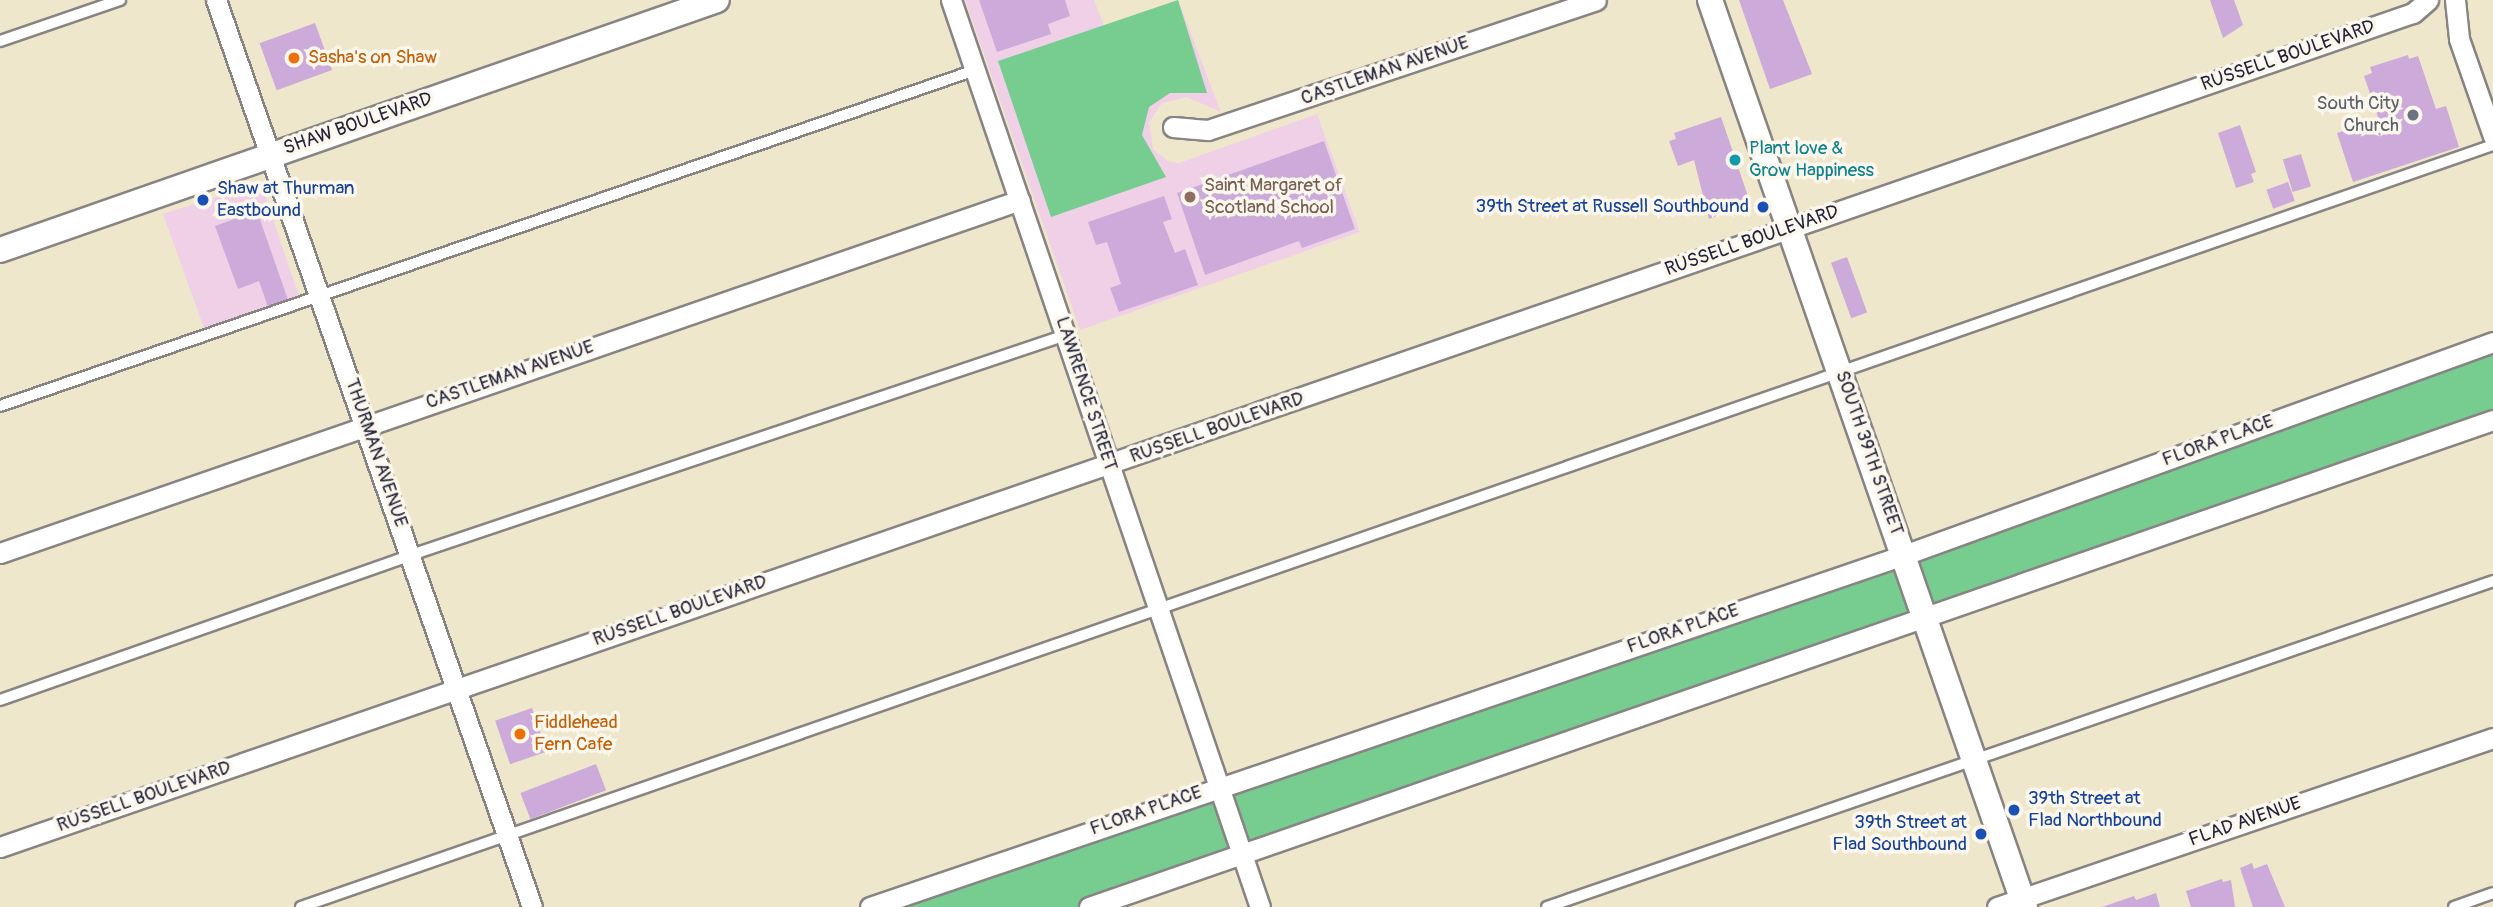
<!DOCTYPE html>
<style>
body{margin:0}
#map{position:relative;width:2493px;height:907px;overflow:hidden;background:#efe7cb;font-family:Pangolin,sans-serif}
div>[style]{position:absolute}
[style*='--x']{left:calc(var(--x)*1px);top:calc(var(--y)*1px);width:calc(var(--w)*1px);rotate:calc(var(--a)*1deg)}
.built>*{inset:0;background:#efd0e7}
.green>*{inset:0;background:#77cc90}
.building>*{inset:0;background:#ccaad9;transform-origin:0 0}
.roads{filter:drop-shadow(2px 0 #888483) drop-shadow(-2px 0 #888483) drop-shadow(0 2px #888483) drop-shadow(0 -2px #888483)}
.service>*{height:10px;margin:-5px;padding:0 5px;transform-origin:5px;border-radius:5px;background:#fff}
.minor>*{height:19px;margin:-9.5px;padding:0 9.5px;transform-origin:9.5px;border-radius:9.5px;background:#fff}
.tertiary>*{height:24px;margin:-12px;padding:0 12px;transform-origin:12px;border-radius:12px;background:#fff}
.dots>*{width:19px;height:19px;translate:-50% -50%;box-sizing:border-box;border:4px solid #fbf7ec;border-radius:50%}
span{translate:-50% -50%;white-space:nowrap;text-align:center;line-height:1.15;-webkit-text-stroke:7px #fbf7ec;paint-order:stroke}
.street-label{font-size:19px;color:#22223b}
.food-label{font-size:19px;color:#c56008}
.left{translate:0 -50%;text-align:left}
.worship-label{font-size:19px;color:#5b616d}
.right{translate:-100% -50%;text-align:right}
.culture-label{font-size:19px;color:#0d838f}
.education-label{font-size:19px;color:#785e54}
.transit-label{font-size:19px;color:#164399}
</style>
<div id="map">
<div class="built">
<i style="clip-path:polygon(965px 0,1094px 0,1104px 26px,1178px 0,1221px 112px,1186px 97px,1162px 103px,1149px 122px,1153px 149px,1169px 162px,1179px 163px,1317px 114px,1360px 232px,1080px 330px)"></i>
<i style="clip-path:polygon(251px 186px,260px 188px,266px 198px,300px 299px,205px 331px,163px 214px)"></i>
</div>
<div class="green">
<i style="clip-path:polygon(1178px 0,1207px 93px,1170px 93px,1149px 107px,1142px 135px,1166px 177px,1051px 217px,998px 61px)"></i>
<i style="clip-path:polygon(2493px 342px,2493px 420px,1089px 907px,870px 907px)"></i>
</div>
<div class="building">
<i style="clip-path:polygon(979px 0,1065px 0,1070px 16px,1048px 24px,1051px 34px,997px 52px)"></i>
<i style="clip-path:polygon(1739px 0,1783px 0,1812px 74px,1770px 89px)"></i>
<i style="clip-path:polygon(2210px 0,2234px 0,2243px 25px,2223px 38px)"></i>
<i style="left:315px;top:23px;width:50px;height:59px;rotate:70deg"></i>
<i style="clip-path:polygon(2408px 55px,2409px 59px,2418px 56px,2436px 109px,2446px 106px,2459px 147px,2353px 182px,2337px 133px,2379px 120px,2364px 76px,2372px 73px,2370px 67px)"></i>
<i style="clip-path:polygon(1721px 117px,1750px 202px,1709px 219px,1694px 160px,1678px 166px,1669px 141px,1676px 139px,1674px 133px)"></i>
<i style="clip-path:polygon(2240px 125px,2256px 172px,2251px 174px,2254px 182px,2236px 188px,2218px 133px)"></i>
<i style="clip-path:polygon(1324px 141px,1355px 229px,1302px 248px,1299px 241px,1205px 275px,1177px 193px)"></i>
<i style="left:2301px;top:154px;width:34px;height:19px;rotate:73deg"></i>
<i style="left:2288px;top:182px;width:20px;height:23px;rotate:70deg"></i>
<i style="clip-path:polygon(1164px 196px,1172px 219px,1163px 222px,1175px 253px,1185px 249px,1198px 285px,1119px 312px,1110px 288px,1121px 284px,1107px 242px,1096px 245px,1088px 222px)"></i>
<i style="clip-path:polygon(257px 211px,288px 300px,268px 307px,259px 281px,238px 289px,215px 226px)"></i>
<i style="left:1847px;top:257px;width:59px;height:17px;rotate:70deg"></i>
<i style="left:532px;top:708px;width:46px;height:39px;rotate:71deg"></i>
<i style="left:596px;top:764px;width:28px;height:81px;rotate:69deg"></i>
<i style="clip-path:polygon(2252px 863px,2254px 869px,2267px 864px,2285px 907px,2253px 907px,2240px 868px)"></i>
<i style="clip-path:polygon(2222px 879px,2223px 882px,2231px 880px,2235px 907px,2191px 907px,2186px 891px)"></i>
<i style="clip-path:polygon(2156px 893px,2160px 907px,2102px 907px,2134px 896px,2136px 900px)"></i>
</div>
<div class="roads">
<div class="service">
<i style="--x:0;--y:41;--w:127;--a:-18.9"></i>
<i style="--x:0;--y:406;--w:1031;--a:-19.01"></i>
<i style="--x:0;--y:700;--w:436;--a:-19.4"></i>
<i style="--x:411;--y:555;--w:691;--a:-18.57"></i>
<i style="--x:301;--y:907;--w:2321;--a:-19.17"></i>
<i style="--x:1547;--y:907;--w:1001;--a:-19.01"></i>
<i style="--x:2454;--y:907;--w:41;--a:-19.7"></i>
</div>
<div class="minor">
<i style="--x:216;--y:0;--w:960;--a:70.79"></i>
<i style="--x:951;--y:0;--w:958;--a:71.19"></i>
<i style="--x:2455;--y:0;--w:39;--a:84"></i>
<i style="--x:2459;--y:39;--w:103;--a:70.7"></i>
<i style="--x:1173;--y:127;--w:35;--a:5"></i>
<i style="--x:1208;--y:130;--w:409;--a:-18.5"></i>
<i style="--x:0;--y:553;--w:1079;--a:-19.09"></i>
<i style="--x:0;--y:847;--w:2553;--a:-19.07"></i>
<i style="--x:2413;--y:13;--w:20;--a:-41"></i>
<i style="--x:870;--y:907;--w:1092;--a:-18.8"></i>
<i style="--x:1904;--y:555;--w:626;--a:-19.88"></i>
<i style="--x:1089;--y:907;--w:1486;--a:-19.13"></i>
<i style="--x:1997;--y:907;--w:524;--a:-18.82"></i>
</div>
<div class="tertiary">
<i style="--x:1710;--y:0;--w:960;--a:70.85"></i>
<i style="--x:0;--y:250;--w:759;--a:-19.22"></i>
</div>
</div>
<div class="dots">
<i style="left:294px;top:58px;background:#e8710a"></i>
<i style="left:2413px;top:115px;background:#6b7280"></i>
<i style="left:1735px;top:160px;background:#0f9aa8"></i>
<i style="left:1190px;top:197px;background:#8d6e63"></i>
<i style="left:203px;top:200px;background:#1a4fb4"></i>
<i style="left:1763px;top:207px;background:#1a4fb4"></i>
<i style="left:520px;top:734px;background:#e8710a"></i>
<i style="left:2014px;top:810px;background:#1a4fb4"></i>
<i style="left:1981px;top:834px;background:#1a4fb4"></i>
</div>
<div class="street-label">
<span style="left:2288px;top:56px;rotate:-19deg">RUSSELL BOULEVARD</span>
<span style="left:1385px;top:71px;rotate:-19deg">CASTLEMAN AVENUE</span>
<span style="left:358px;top:124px;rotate:-19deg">SHAW BOULEVARD</span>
<span style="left:1752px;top:241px;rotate:-19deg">RUSSELL BOULEVARD</span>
<span style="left:510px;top:375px;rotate:-19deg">CASTLEMAN AVENUE</span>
<span style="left:1086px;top:394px;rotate:72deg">LAWRENCE STREET</span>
<span style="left:1217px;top:428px;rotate:-19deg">RUSSELL BOULEVARD</span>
<span style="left:2218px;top:441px;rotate:-20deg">FLORA PLACE</span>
<span style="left:376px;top:453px;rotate:71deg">THURMAN AVENUE</span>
<span style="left:1869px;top:453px;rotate:71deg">SOUTH 39TH STREET</span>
<span style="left:680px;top:611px;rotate:-19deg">RUSSELL BOULEVARD</span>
<span style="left:1683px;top:629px;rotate:-19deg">FLORA PLACE</span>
<span style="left:144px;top:797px;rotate:-19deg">RUSSELL BOULEVARD</span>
<span style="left:1146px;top:811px;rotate:-19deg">FLORA PLACE</span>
<span style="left:2245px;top:822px;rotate:-19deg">FLAD AVENUE</span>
</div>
<div class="food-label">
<span class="left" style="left:308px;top:58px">Sasha's on Shaw</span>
<span class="left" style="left:534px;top:734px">Fiddlehead<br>Fern Cafe</span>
</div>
<div class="worship-label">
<span class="right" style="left:2399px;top:115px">South City<br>Church</span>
</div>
<div class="culture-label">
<span class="left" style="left:1749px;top:160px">Plant love &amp;<br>Grow Happiness</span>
</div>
<div class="education-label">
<span class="left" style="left:1204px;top:197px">Saint Margaret of<br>Scotland School</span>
</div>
<div class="transit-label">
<span class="left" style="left:217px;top:200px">Shaw at Thurman<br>Eastbound</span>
<span class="right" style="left:1749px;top:207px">39th Street at Russell Southbound</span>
<span class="left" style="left:2028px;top:810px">39th Street at<br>Flad Northbound</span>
<span class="right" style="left:1967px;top:834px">39th Street at<br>Flad Southbound</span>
</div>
</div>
